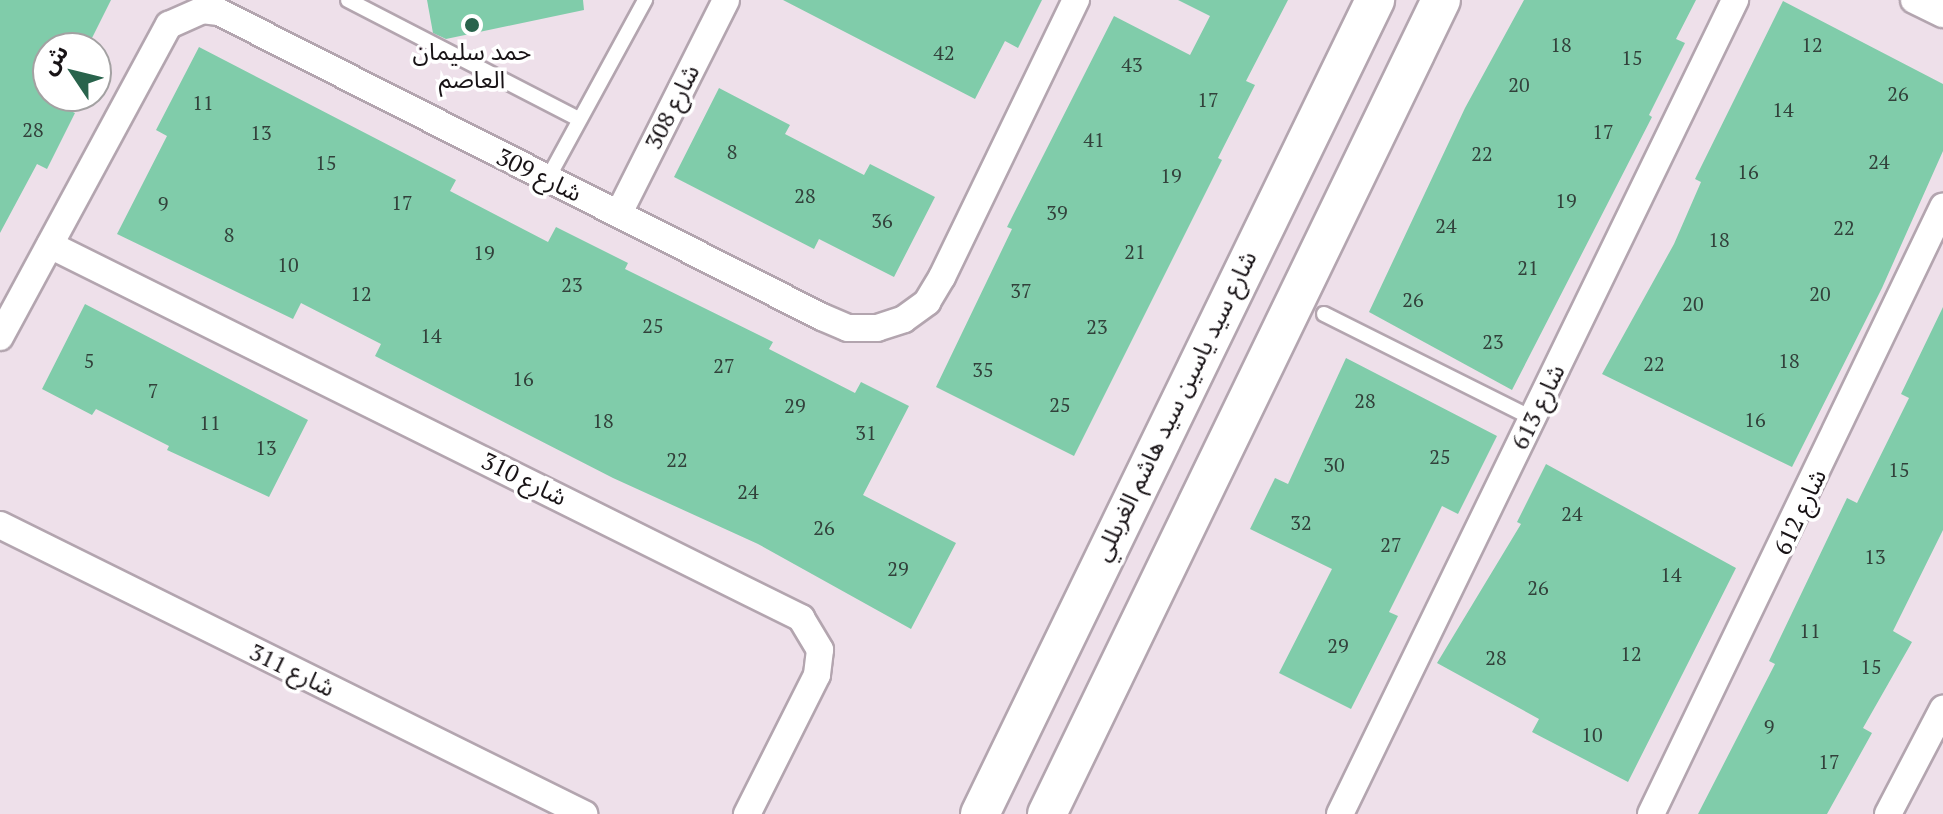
<!DOCTYPE html>
<meta charset="utf-8">
<style>
body{margin:0}
#map{position:relative;width:1943px;height:814px;overflow:hidden;background:#eee0ea;font-family:"PT Serif","Noto Sans Arabic",serif}
div>[style]{position:absolute}
[style*='--x']{left:calc(var(--x)*1px);top:calc(var(--y)*1px);width:calc(var(--w)*1px);rotate:calc(var(--a)*1deg)}
.building>*{inset:0;background:#80ccaa}
.roads{filter:drop-shadow(2px 0 #b3a5af) drop-shadow(-2px 0 #b3a5af) drop-shadow(0 2px #b3a5af) drop-shadow(0 -2px #b3a5af)}
.lane>*{height:14px;margin:-7px;padding:0 7px;transform-origin:7px;border-radius:7px;background:#fff}
.street>*{height:26px;margin:-13px;padding:0 13px;transform-origin:13px;border-radius:13px;background:#fff}
.secondary>*{height:38px;margin:-19px;padding:0 19px;transform-origin:19px;border-radius:19px;background:#fff}
.dots>*{width:22px;height:22px;translate:-50% -50%;box-sizing:border-box;border:4px solid #fff;border-radius:50%}
span{translate:-50% -50%;white-space:nowrap;text-align:center;line-height:1.15;-webkit-text-stroke:7px #fff;paint-order:stroke}
.number-label{font-size:20px;color:#32413b}
.number-label span{-webkit-text-stroke-width:0}
.poi-label{font-size:24px;color:#181316}
.street-label{font-size:24px;color:#181316}
.north{position:absolute;left:32px;top:32px;width:80px;height:80px;box-sizing:border-box;background:#fff;border:2px solid #a3a1a2;border-radius:50%;rotate:305deg;font-size:22px;font-weight:700;line-height:32px;text-align:center;color:#181316}
.north::after{content:'';display:block;margin:auto;width:28px;height:36px;background:#29634c;clip-path:polygon(50% 0,100% 100%,50% 72%,0 100%)}
</style>
<div id="map">
<div class="building">
<i style="clip-path:polygon(0 0,111px 0,87px 48px,48px 48px,48px 100px,75px 113px,47px 169px,37px 164px,0 233px)"></i>
<i style="clip-path:polygon(427px 0,583px 0,584px 10px,446px 39px,433px 33px)"></i>
<i style="clip-path:polygon(783px 0,1042px 0,1018px 48px,1005px 41px,975px 99px)"></i>
<i style="clip-path:polygon(1178px 0,1288px 0,1246px 81px,1255px 85px,1218px 158px,1222px 160px,1074px 456px,936px 387px,1012px 229px,1007px 227px,1114px 16px,1190px 55px,1210px 16px)"></i>
<i style="clip-path:polygon(1524px 0,1696px 0,1676px 39px,1685px 43px,1649px 115px,1652px 117px,1512px 390px,1369px 312px,1465px 108px)"></i>
<i style="clip-path:polygon(1783px 1px,1943px 84px,1943px 151px,1882px 288px,1792px 467px,1602px 374px,1674px 244px,1701px 182px,1695px 179px)"></i>
<i style="clip-path:polygon(199px 47px,456px 180px,450px 191px,548px 242px,556px 227px,628px 263px,625px 269px,773px 342px,769px 349px,855px 393px,861px 382px,909px 406px,863px 495px,956px 543px,911px 629px,758px 544px,613px 478px,375px 356px,381px 344px,301px 303px,293px 319px,117px 234px,167px 136px,156px 130px)"></i>
<i style="clip-path:polygon(719px 88px,790px 125px,785px 134px,864px 175px,870px 164px,935px 197px,894px 277px,819px 239px,814px 249px,674px 177px)"></i>
<i style="clip-path:polygon(85px 304px,308px 420px,269px 497px,167px 450px,169px 446px,96px 409px,92px 415px,42px 389px)"></i>
<i style="clip-path:polygon(1943px 307px,1943px 530px,1893px 631px,1912px 642px,1863px 728px,1872px 733px,1827px 814px,1698px 814px,1775px 664px,1769px 661px,1847px 498px,1857px 503px,1909px 398px,1901px 394px)"></i>
<i style="clip-path:polygon(1346px 358px,1497px 436px,1458px 514px,1442px 506px,1389px 612px,1398px 616px,1351px 709px,1279px 673px,1332px 569px,1250px 529px,1275px 478px,1288px 484px)"></i>
<i style="clip-path:polygon(1546px 464px,1736px 568px,1628px 782px,1532px 732px,1539px 719px,1437px 663px,1521px 524px,1517px 522px)"></i>
</div>
<div class="roads">
<div class="lane">
<i style="--x:348;--y:0;--w:260;--a:27.3"></i>
<i style="--x:547;--y:180;--w:205;--a:-61.4"></i>
<i style="--x:1324;--y:314;--w:233;--a:26.6"></i>
</div>
<div class="street">
<i style="--x:1914;--y:0;--w:32;--a:26"></i>
<i style="--x:619;--y:213;--w:238;--a:-63.3"></i>
<i style="--x:50;--y:245;--w:839;--a:26.41"></i>
<i style="--x:801;--y:618;--w:37;--a:59"></i>
<i style="--x:820;--y:650;--w:25;--a:97"></i>
<i style="--x:817;--y:675;--w:156;--a:116.7"></i>
<i style="--x:0;--y:337;--w:355;--a:-61.6"></i>
<i style="--x:169;--y:25;--w:36;--a:-24"></i>
<i style="--x:202;--y:10;--w:17;--a:7"></i>
<i style="--x:219;--y:12;--w:676;--a:26.83"></i>
<i style="--x:822;--y:317;--w:28;--a:23"></i>
<i style="--x:848;--y:328;--w:29;--a:0"></i>
<i style="--x:877;--y:328;--w:28;--a:-18"></i>
<i style="--x:904;--y:319;--w:29;--a:-36"></i>
<i style="--x:927;--y:302;--w:29;--a:-59"></i>
<i style="--x:942;--y:277;--w:308;--a:-64.2"></i>
<i style="--x:0;--y:525;--w:652;--a:26.33"></i>
<i style="--x:1340;--y:814;--w:905;--a:-64.11"></i>
<i style="--x:1651;--y:814;--w:674;--a:-64.31"></i>
<i style="--x:1888;--y:814;--w:119;--a:-62.4"></i>
</div>
<div class="secondary">
<i style="--x:980;--y:814;--w:905;--a:-64.11"></i>
<i style="--x:1047;--y:814;--w:904;--a:-64.17"></i>
</div>
</div>
<div class="dots">
<i style="left:472px;top:25px;background:#29634c"></i>
</div>
<div class="number-label">
<span style="left:1561px;top:44px">18</span>
<span style="left:1812px;top:44px">12</span>
<span style="left:944px;top:52px">42</span>
<span style="left:1632px;top:57px">15</span>
<span style="left:1132px;top:64px">43</span>
<span style="left:1519px;top:84px">20</span>
<span style="left:1898px;top:93px">26</span>
<span style="left:1208px;top:99px">17</span>
<span style="left:203px;top:102px">11</span>
<span style="left:1783px;top:109px">14</span>
<span style="left:33px;top:129px">28</span>
<span style="left:1603px;top:131px">17</span>
<span style="left:261px;top:132px">13</span>
<span style="left:1094px;top:139px">41</span>
<span style="left:732px;top:151px">8</span>
<span style="left:1482px;top:153px">22</span>
<span style="left:1879px;top:161px">24</span>
<span style="left:326px;top:162px">15</span>
<span style="left:1748px;top:171px">16</span>
<span style="left:1171px;top:175px">19</span>
<span style="left:805px;top:195px">28</span>
<span style="left:1566px;top:200px">19</span>
<span style="left:402px;top:202px">17</span>
<span style="left:163px;top:203px">9</span>
<span style="left:1057px;top:212px">39</span>
<span style="left:882px;top:220px">36</span>
<span style="left:1446px;top:225px">24</span>
<span style="left:1844px;top:227px">22</span>
<span style="left:229px;top:234px">8</span>
<span style="left:1719px;top:239px">18</span>
<span style="left:1135px;top:251px">21</span>
<span style="left:484px;top:252px">19</span>
<span style="left:288px;top:264px">10</span>
<span style="left:1528px;top:267px">21</span>
<span style="left:572px;top:284px">23</span>
<span style="left:1021px;top:290px">37</span>
<span style="left:361px;top:293px">12</span>
<span style="left:1820px;top:293px">20</span>
<span style="left:1413px;top:299px">26</span>
<span style="left:1693px;top:303px">20</span>
<span style="left:653px;top:325px">25</span>
<span style="left:1097px;top:326px">23</span>
<span style="left:431px;top:335px">14</span>
<span style="left:1493px;top:341px">23</span>
<span style="left:89px;top:360px">5</span>
<span style="left:1789px;top:360px">18</span>
<span style="left:1654px;top:363px">22</span>
<span style="left:724px;top:365px">27</span>
<span style="left:983px;top:369px">35</span>
<span style="left:523px;top:378px">16</span>
<span style="left:153px;top:390px">7</span>
<span style="left:1365px;top:400px">28</span>
<span style="left:1060px;top:404px">25</span>
<span style="left:795px;top:405px">29</span>
<span style="left:1755px;top:419px">16</span>
<span style="left:603px;top:420px">18</span>
<span style="left:210px;top:422px">11</span>
<span style="left:866px;top:432px">31</span>
<span style="left:266px;top:447px">13</span>
<span style="left:1440px;top:456px">25</span>
<span style="left:677px;top:459px">22</span>
<span style="left:1334px;top:464px">30</span>
<span style="left:1899px;top:469px">15</span>
<span style="left:748px;top:491px">24</span>
<span style="left:1572px;top:513px">24</span>
<span style="left:1301px;top:522px">32</span>
<span style="left:824px;top:527px">26</span>
<span style="left:1391px;top:544px">27</span>
<span style="left:1875px;top:556px">13</span>
<span style="left:898px;top:568px">29</span>
<span style="left:1671px;top:574px">14</span>
<span style="left:1538px;top:587px">26</span>
<span style="left:1810px;top:630px">11</span>
<span style="left:1338px;top:645px">29</span>
<span style="left:1631px;top:653px">12</span>
<span style="left:1496px;top:657px">28</span>
<span style="left:1871px;top:666px">15</span>
<span style="left:1769px;top:726px">9</span>
<span style="left:1592px;top:734px">10</span>
<span style="left:1829px;top:761px">17</span>
</div>
<div class="poi-label">
<span style="left:472px;top:66px">حمد سليمان<br>العاصم</span>
</div>
<div class="street-label">
<span style="left:672px;top:107px;rotate:-63deg">شارع 308</span>
<span style="left:539px;top:175px;rotate:26deg">شارع 309</span>
<span style="left:1175px;top:406px;rotate:-64deg">شارع سيد ياسين سيد هاشم الغربللي</span>
<span style="left:1538px;top:407px;rotate:-64deg">شارع 613</span>
<span style="left:524px;top:479px;rotate:26deg">شارع 310</span>
<span style="left:1800px;top:512px;rotate:-65deg">شارع 612</span>
<span style="left:292px;top:670px;rotate:26deg">شارع 311</span>
</div>
<div class="north">ش</div>
</div>
